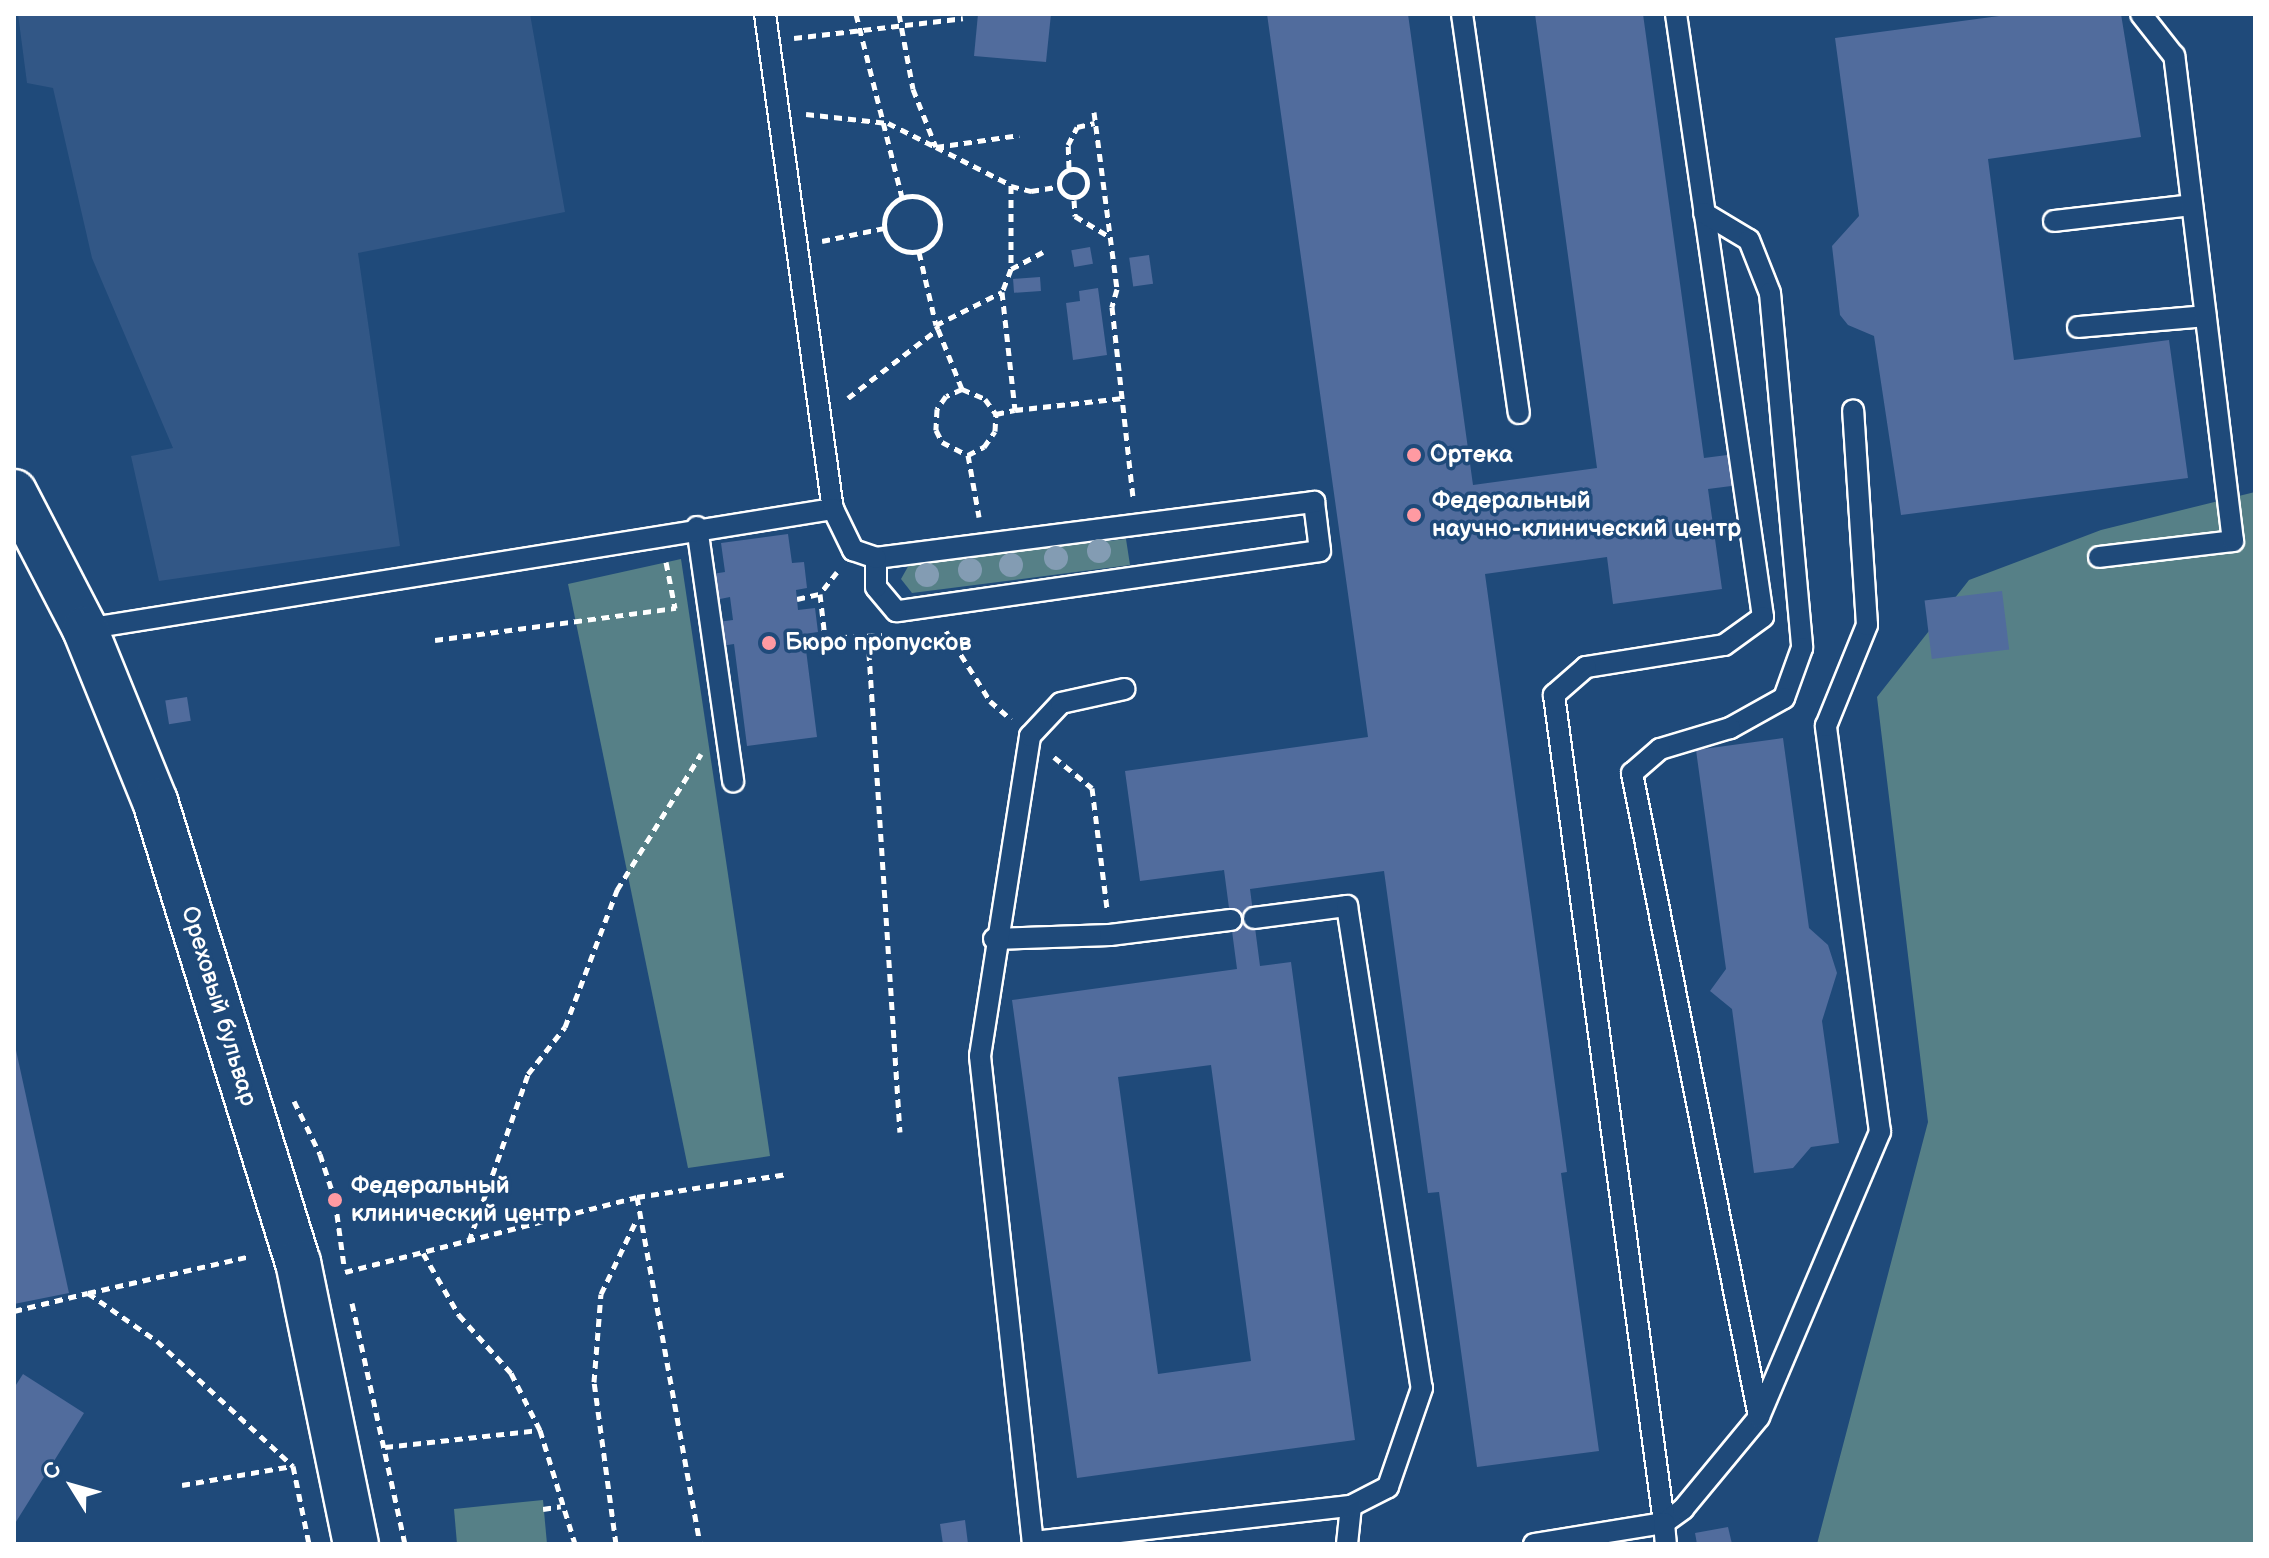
<!DOCTYPE html>
<meta charset="utf-8">
<style>
body{margin:0}
#map{position:relative;width:2269px;height:1558px;overflow:hidden;background:#1f4a7a;font-family:"Balsamiq Sans",sans-serif}
div>[style]{position:absolute}
[style*='--x']{left:calc(var(--x)*1px);top:calc(var(--y)*1px);width:calc(var(--w)*1px);rotate:calc(var(--a)*1deg)}
.built>*{inset:0;background:#325786}
.green>*{inset:0;background:#568087}
.building>*{inset:0;background:#516c9d;transform-origin:0 0}
.path>*{height:5px;margin-top:-2.5px;transform-origin:0;background:repeating-linear-gradient(90deg,#fff 0 8px,transparent 0 14px)}
.path>.ring{margin:-2.5px;padding:0;box-sizing:content-box;background:none;border:5px solid #fff;border-radius:50%}
.roads{filter:drop-shadow(2px 0 #fff) drop-shadow(-2px 0 #fff) drop-shadow(0 2px #fff) drop-shadow(0 -2px #fff)}
.lane>*{height:20px;margin:-10px;padding:0 10px;transform-origin:10px;border-radius:10px;background:#1f4a7a}
.secondary>*{height:44px;margin:-22px;padding:0 22px;transform-origin:22px;border-radius:22px;background:#1f4a7a}
.trees>*{width:24px;height:24px;margin:-12px;border-radius:50%;background:#839cb3}
.dots>*{width:22px;height:22px;translate:-50% -50%;box-sizing:border-box;border:4px solid #1f4a7a;border-radius:50%}
span{translate:-50% -50%;white-space:nowrap;text-align:center;line-height:1.15;-webkit-text-stroke:7px #1f4a7a;paint-order:stroke}
.poi-label{font-size:24px;color:#fff;font-weight:700}
.left{translate:0 -50%;text-align:left}
.street-label{font-size:24px;color:#fff}
.frame{position:absolute;inset:0;border:16px solid #fff;pointer-events:none}
.north{position:absolute;left:32px;top:1446px;width:80px;height:80px;-webkit-text-stroke:6px #1f4a7a;paint-order:stroke;rotate:307deg;font-size:22px;font-weight:700;line-height:32px;text-align:center;color:#fff}
.north::after{content:'';display:block;margin:auto;width:28px;height:36px;background:#fff;clip-path:polygon(50% 0,100% 100%,50% 72%,0 100%)}
</style>
<div id="map">
<div class="built">
<i style="clip-path:polygon(18px 14px,530px 14px,565px 212px,358px 253px,400px 546px,159px 581px,131px 456px,173px 448px,92px 258px,53px 88px,27px 83px)"></i>
</div>
<div class="green">
<i style="clip-path:polygon(2255px 492px,2255px 1544px,1817px 1544px,1928px 1122px,1877px 697px,1969px 580px,2101px 530px)"></i>
<i style="clip-path:polygon(1126px 539px,1130px 565px,912px 593px,901px 579px,910px 563px)"></i>
<i style="clip-path:polygon(681px 559px,770px 1156px,688px 1168px,568px 584px)"></i>
<i style="clip-path:polygon(543px 1500px,547px 1544px,457px 1544px,454px 1509px)"></i>
</div>
<div class="building">
<i style="clip-path:polygon(978px 14px,1051px 14px,1046px 62px,974px 56px)"></i>
<i style="clip-path:polygon(evenodd,1267px 14px,1408px 14px,1473px 485px,1597px 468px,1535px 14px,1643px 14px,1704px 458px,1735px 454px,1739px 485px,1708px 489px,1722px 589px,1613px 604px,1607px 557px,1485px 574px,1567px 1172px,1561px 1173px,1599px 1451px,1477px 1467px,1439px 1192px,1428px 1193px,1384px 871px,1250px 889px,1260px 966px,1291px 962px,1355px 1440px,1077px 1478px,1012px 1000px,1237px 969px,1224px 870px,1140px 881px,1125px 771px,1368px 737px,1267px 14px,1211px 1065px,1251px 1361px,1158px 1374px,1118px 1077px,1211px 1065px)"></i>
<i style="clip-path:polygon(2014px 14px,2121px 14px,2141px 137px,1988px 159px,2014px 360px,2169px 340px,2188px 478px,1901px 515px,1874px 336px,1848px 325px,1840px 315px,1832px 246px,1859px 216px,1835px 38px)"></i>
<i style="left:1090px;top:247px;width:17px;height:19px;rotate:80deg"></i>
<i style="left:1149px;top:255px;width:29px;height:20px;rotate:82deg"></i>
<i style="left:1040px;top:277px;width:14px;height:27px;rotate:86deg"></i>
<i style="clip-path:polygon(1098px 288px,1107px 355px,1073px 360px,1066px 303px,1080px 301px,1079px 291px)"></i>
<i style="clip-path:polygon(788px 534px,792px 563px,804px 562px,807px 588px,796px 590px,798px 610px,815px 608px,818px 632px,804px 634px,817px 737px,747px 746px,734px 644px,721px 646px,718px 622px,733px 620px,730px 597px,715px 600px,712px 574px,725px 572px,721px 543px)"></i>
<i style="left:2002px;top:591px;width:59px;height:78px;rotate:83deg"></i>
<i style="left:187px;top:697px;width:24px;height:22px;rotate:81deg"></i>
<i style="clip-path:polygon(1783px 738px,1809px 928px,1828px 945px,1837px 973px,1822px 1021px,1839px 1143px,1811px 1147px,1793px 1168px,1754px 1173px,1732px 1009px,1710px 991px,1726px 969px,1696px 750px)"></i>
<i style="clip-path:polygon(14px 1041px,69px 1293px,14px 1304px)"></i>
<i style="clip-path:polygon(23px 1374px,84px 1413px,14px 1525px,14px 1388px)"></i>
<i style="clip-path:polygon(965px 1520px,968px 1544px,943px 1544px,940px 1524px)"></i>
<i style="clip-path:polygon(1728px 1527px,1732px 1544px,1697px 1544px,1695px 1533px)"></i>
</div>
<div class="path">
<i style="--x:856;--y:14;--w:189;--a:75.9"></i>
<i style="--x:899;--y:14;--w:76;--a:79.4"></i>
<i style="--x:913;--y:89;--w:62;--a:68.4"></i>
<i style="--x:936;--y:147;--w:84;--a:26.9"></i>
<i style="--x:1011;--y:185;--w:84;--a:90"></i>
<i style="--x:794;--y:38;--w:170;--a:-6.7"></i>
<i style="--x:1094;--y:112;--w:178;--a:82.6"></i>
<i style="--x:1117;--y:289;--w:19;--a:106"></i>
<i style="--x:1112;--y:307;--w:192;--a:83.7"></i>
<i style="--x:806;--y:114;--w:82;--a:6.3"></i>
<i style="--x:888;--y:123;--w:54;--a:26.6"></i>
<i style="--x:936;--y:147;--w:84;--a:-8.2"></i>
<i style="--x:1069;--y:168;--w:23;--a:-92"></i>
<i style="--x:1068;--y:145;--w:20;--a:-63"></i>
<i style="--x:1077;--y:127;--w:18;--a:-13"></i>
<i class="ring" style="left:1059px;top:169px;width:23px;height:23px"></i>
<i style="--x:1011;--y:186;--w:21;--a:14"></i>
<i style="--x:1031;--y:191;--w:30;--a:-9"></i>
<i class="ring" style="left:884px;top:196px;width:51px;height:51px"></i>
<i style="--x:1074;--y:200;--w:16;--a:86"></i>
<i style="--x:1075;--y:216;--w:41;--a:31"></i>
<i style="--x:822;--y:241;--w:63;--a:-11.8"></i>
<i style="--x:919;--y:252;--w:75;--a:76.9"></i>
<i style="--x:1043;--y:252;--w:36;--a:152"></i>
<i style="--x:1011;--y:269;--w:25;--a:111"></i>
<i style="--x:1002;--y:292;--w:119;--a:83.7"></i>
<i style="--x:1015;--y:410;--w:109;--a:-6.3"></i>
<i style="--x:938;--y:329;--w:65;--a:68.2"></i>
<i style="--x:962;--y:389;--w:17;--a:156"></i>
<i style="--x:946;--y:396;--w:16;--a:125"></i>
<i style="--x:937;--y:409;--w:21;--a:93"></i>
<i style="--x:936;--y:430;--w:13;--a:63"></i>
<i style="--x:942;--y:442;--w:29;--a:27"></i>
<i style="--x:968;--y:455;--w:18;--a:-27"></i>
<i style="--x:984;--y:447;--w:19;--a:-55"></i>
<i style="--x:995;--y:431;--w:17;--a:-87"></i>
<i style="--x:996;--y:414;--w:19;--a:-12"></i>
<i style="--x:962;--y:389;--w:25;--a:23"></i>
<i style="--x:985;--y:399;--w:19;--a:54"></i>
<i style="--x:848;--y:398;--w:113;--a:-37.5"></i>
<i style="--x:938;--y:329;--w:4;--a:-117"></i>
<i style="--x:936;--y:325;--w:74;--a:-26.6"></i>
<i style="--x:968;--y:455;--w:63;--a:79.9"></i>
<i style="--x:666;--y:562;--w:47;--a:78.9"></i>
<i style="--x:837;--y:572;--w:28;--a:128"></i>
<i style="--x:820;--y:594;--w:44;--a:83.5"></i>
<i style="--x:825;--y:638;--w:57;--a:-3"></i>
<i style="--x:797;--y:599;--w:23;--a:-13"></i>
<i style="--x:946;--y:631;--w:83;--a:57.8"></i>
<i style="--x:990;--y:701;--w:28;--a:41"></i>
<i style="--x:868;--y:638;--w:495;--a:86.3"></i>
<i style="--x:435;--y:640;--w:243;--a:-7.6"></i>
<i style="--x:1054;--y:757;--w:49;--a:39.2"></i>
<i style="--x:1092;--y:788;--w:122;--a:82.9"></i>
<i style="--x:294;--y:1101;--w:59;--a:63.9"></i>
<i style="--x:320;--y:1154;--w:48;--a:71.9"></i>
<i style="--x:335;--y:1200;--w:67;--a:82.2"></i>
<i style="--x:637;--y:1197;--w:353;--a:79.7"></i>
<i style="--x:469;--y:1241;--w:177;--a:-70.5"></i>
<i style="--x:528;--y:1074;--w:60;--a:-51.8"></i>
<i style="--x:565;--y:1027;--w:147;--a:-69.2"></i>
<i style="--x:617;--y:890;--w:160;--a:-58.3"></i>
<i style="--x:423;--y:1253;--w:72;--a:59.9"></i>
<i style="--x:459;--y:1315;--w:78;--a:48.1"></i>
<i style="--x:511;--y:1373;--w:64;--a:63"></i>
<i style="--x:540;--y:1430;--w:119;--a:72.9"></i>
<i style="--x:345;--y:1272;--w:301;--a:-14.4"></i>
<i style="--x:637;--y:1197;--w:152;--a:-8.7"></i>
<i style="--x:88;--y:1293;--w:163;--a:-12.8"></i>
<i style="--x:352;--y:1303;--w:247;--a:77.6"></i>
<i style="--x:14;--y:1311;--w:76;--a:-13.7"></i>
<i style="--x:88;--y:1293;--w:84;--a:34.8"></i>
<i style="--x:157;--y:1341;--w:185;--a:42.6"></i>
<i style="--x:293;--y:1466;--w:80;--a:78.4"></i>
<i style="--x:385;--y:1447;--w:156;--a:-6.3"></i>
<i style="--x:182;--y:1485;--w:112;--a:-9.8"></i>
<i style="--x:543;--y:1509;--w:18;--a:-9"></i>
<i style="--x:616;--y:1544;--w:163;--a:-97.7"></i>
<i style="--x:594;--y:1382;--w:88;--a:-85.5"></i>
<i style="--x:601;--y:1294;--w:83;--a:-64.4"></i>
</div>
<div class="roads">
<div class="lane">
<i style="--x:765;--y:14;--w:500;--a:82.2"></i>
<i style="--x:1462;--y:14;--w:403;--a:81.9"></i>
<i style="--x:1676;--y:14;--w:609;--a:81.79"></i>
<i style="--x:1763;--y:617;--w:48;--a:144.3"></i>
<i style="--x:1724;--y:645;--w:140;--a:170.9"></i>
<i style="--x:1586;--y:667;--w:43;--a:138.8"></i>
<i style="--x:1554;--y:695;--w:835;--a:82.43"></i>
<i style="--x:1664;--y:1523;--w:24;--a:-36"></i>
<i style="--x:1683;--y:1509;--w:119;--a:-50.4"></i>
<i style="--x:1759;--y:1417;--w:310;--a:-67"></i>
<i style="--x:1880;--y:1132;--w:410;--a:-97.6"></i>
<i style="--x:1826;--y:726;--w:109;--a:-67.9"></i>
<i style="--x:1867;--y:625;--w:215;--a:-93.7"></i>
<i style="--x:1704;--y:213;--w:52;--a:31"></i>
<i style="--x:1749;--y:240;--w:57;--a:68.4"></i>
<i style="--x:1770;--y:293;--w:356;--a:84.8"></i>
<i style="--x:1802;--y:648;--w:53;--a:109.8"></i>
<i style="--x:1784;--y:698;--w:62;--a:150.9"></i>
<i style="--x:1730;--y:728;--w:73;--a:163.3"></i>
<i style="--x:1660;--y:749;--w:37;--a:139"></i>
<i style="--x:1632;--y:773;--w:656;--a:78.84"></i>
<i style="--x:2054;--y:221;--w:139;--a:-6.6"></i>
<i style="--x:2078;--y:327;--w:128;--a:-4.9"></i>
<i style="--x:1314;--y:502;--w:49;--a:83"></i>
<i style="--x:1320;--y:551;--w:428;--a:171.9"></i>
<i style="--x:896;--y:611;--w:31;--a:-130"></i>
<i style="--x:876;--y:587;--w:29;--a:-90"></i>
<i style="--x:876;--y:558;--w:442;--a:-7.3"></i>
<i style="--x:697;--y:527;--w:257;--a:81.9"></i>
<i style="--x:2099;--y:557;--w:135;--a:-6.8"></i>
<i style="--x:2233;--y:541;--w:489;--a:-96.9"></i>
<i style="--x:2174;--y:56;--w:53;--a:-128.2"></i>
<i style="--x:85;--y:629;--w:758;--a:-9.11"></i>
<i style="--x:833;--y:509;--w:46;--a:64"></i>
<i style="--x:853;--y:550;--w:24;--a:19"></i>
<i style="--x:1254;--y:918;--w:94;--a:-7.4"></i>
<i style="--x:1347;--y:906;--w:488;--a:81.2"></i>
<i style="--x:1422;--y:1388;--w:105;--a:109"></i>
<i style="--x:1388;--y:1487;--w:42;--a:152.8"></i>
<i style="--x:1351;--y:1506;--w:38;--a:96"></i>
<i style="--x:994;--y:939;--w:116;--a:-2"></i>
<i style="--x:1110;--y:935;--w:122;--a:-7.1"></i>
<i style="--x:1033;--y:1542;--w:320;--a:-6.5"></i>
<i style="--x:1033;--y:1544;--w:491;--a:-96.2"></i>
<i style="--x:980;--y:1056;--w:324;--a:-81.1"></i>
<i style="--x:1030;--y:736;--w:45;--a:-46.8"></i>
<i style="--x:1061;--y:703;--w:65;--a:-12.5"></i>
<i style="--x:1534;--y:1544;--w:132;--a:-9.2"></i>
<i style="--x:1664;--y:1523;--w:21;--a:85"></i>
</div>
<div class="secondary">
<i style="--x:14;--y:492;--w:154;--a:62.6"></i>
<i style="--x:85;--y:629;--w:186;--a:67.9"></i>
<i style="--x:155;--y:801;--w:483;--a:72.8"></i>
<i style="--x:298;--y:1262;--w:288;--a:78.4"></i>
</div>
</div>
<div class="trees">
<i style="left:1099px;top:551px"></i>
<i style="left:1056px;top:558px"></i>
<i style="left:1011px;top:565px"></i>
<i style="left:970px;top:570px"></i>
<i style="left:927px;top:575px"></i>
</div>
<div class="dots">
<i style="left:1414px;top:455px;background:#ff9aa2"></i>
<i style="left:1414px;top:515px;background:#ff9aa2"></i>
<i style="left:769px;top:643px;background:#ff9aa2"></i>
<i style="left:335px;top:1200px;background:#ff9aa2"></i>
</div>
<div class="poi-label">
<span class="left" style="left:1430px;top:455px">Ортека</span>
<span class="left" style="left:1432px;top:515px">Федеральный<br>научно-клинический центр</span>
<span class="left" style="left:785px;top:643px">Бюро пропусков</span>
<span class="left" style="left:351px;top:1200px">Федеральный<br>клинический центр</span>
</div>
<div class="street-label">
<span style="left:219px;top:1006px;rotate:73deg">Ореховый бульвар</span>
</div>
<div class="frame"></div>
<div class="north">С</div>
</div>
